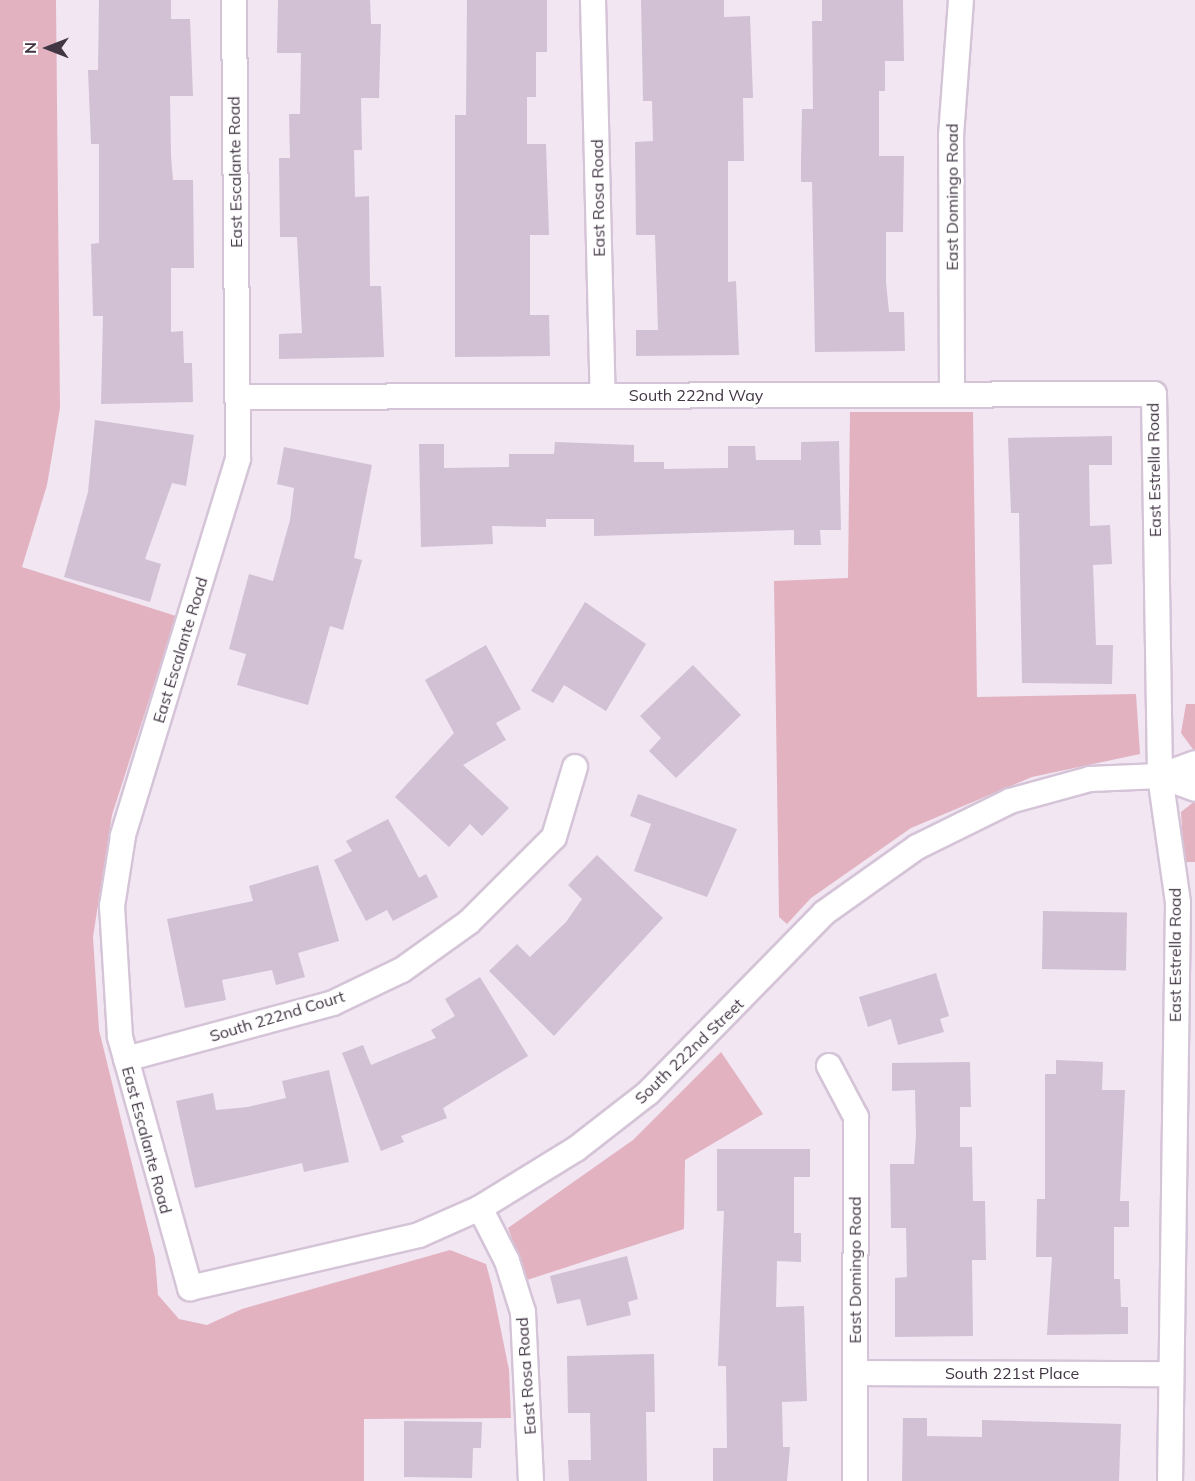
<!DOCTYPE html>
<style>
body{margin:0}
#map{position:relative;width:1195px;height:1481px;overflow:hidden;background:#f1e6f2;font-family:Mulish,sans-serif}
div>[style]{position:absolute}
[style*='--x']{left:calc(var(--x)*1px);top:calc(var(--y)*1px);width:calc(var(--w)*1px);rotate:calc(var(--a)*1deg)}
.green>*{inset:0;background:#e2b2c1}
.building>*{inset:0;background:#d2c0d5;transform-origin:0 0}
.roads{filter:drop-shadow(2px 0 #d5c4d7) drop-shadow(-2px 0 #d5c4d7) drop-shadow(0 2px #d5c4d7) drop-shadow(0 -2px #d5c4d7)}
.minor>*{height:24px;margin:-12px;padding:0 12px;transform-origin:12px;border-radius:12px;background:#fff}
span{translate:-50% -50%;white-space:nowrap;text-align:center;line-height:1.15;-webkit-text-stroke:6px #fff;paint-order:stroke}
.street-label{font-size:16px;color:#423644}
.north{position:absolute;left:18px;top:18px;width:60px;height:60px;-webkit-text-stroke:4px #fff;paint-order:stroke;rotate:270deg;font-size:16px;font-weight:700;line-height:24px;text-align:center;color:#423644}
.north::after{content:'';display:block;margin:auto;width:21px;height:27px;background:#423644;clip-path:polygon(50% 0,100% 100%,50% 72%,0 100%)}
</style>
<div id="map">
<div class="green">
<i style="clip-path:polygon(0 0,56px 0,60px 408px,47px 485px,22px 567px,176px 616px,112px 815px,93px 937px,99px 1030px,155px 1258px,158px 1295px,179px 1319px,207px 1325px,242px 1309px,450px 1250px,486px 1264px,492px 1286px,509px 1370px,511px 1418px,364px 1419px,364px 1481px,0 1481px)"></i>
<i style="clip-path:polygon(850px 412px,973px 412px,977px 697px,1136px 694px,1140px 754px,1032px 777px,911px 828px,811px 898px,787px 924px,779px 917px,774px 581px,848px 578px)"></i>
<i style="clip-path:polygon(1186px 704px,1195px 704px,1195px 752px,1181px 733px)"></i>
<i style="clip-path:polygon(1195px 801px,1195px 862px,1184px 862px,1181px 812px)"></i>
<i style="clip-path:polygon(721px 1052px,763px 1114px,685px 1160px,684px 1229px,527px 1280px,508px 1228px,633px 1140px)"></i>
</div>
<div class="building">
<i style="clip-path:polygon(99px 0,171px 0,171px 19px,190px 19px,193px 96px,170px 96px,171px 156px,173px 180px,193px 180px,194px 268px,171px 268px,171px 332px,183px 331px,184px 363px,192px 363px,193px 402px,101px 404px,103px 316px,93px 316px,91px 244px,99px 243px,99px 144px,91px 144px,88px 70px,98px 70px)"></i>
<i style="clip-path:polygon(278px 0,370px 0,371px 24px,381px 24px,379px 98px,361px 98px,362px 150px,354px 150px,355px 197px,369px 196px,370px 286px,381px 286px,384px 357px,279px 359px,279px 334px,302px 333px,297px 237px,280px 237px,279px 158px,290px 158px,289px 114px,300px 114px,301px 53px,277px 53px)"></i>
<i style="clip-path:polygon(467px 0,547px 0,547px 52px,536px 52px,536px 97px,527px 97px,527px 144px,546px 144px,549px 235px,530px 235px,530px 315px,549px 315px,550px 356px,455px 357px,455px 115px,466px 115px)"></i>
<i style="clip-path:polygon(641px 0,724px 0,724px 17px,750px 16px,753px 98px,743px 98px,744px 161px,728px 161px,728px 282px,736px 281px,739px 355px,636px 356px,636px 330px,658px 330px,655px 235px,636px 235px,635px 142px,653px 141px,652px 101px,643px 101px)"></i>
<i style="clip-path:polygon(822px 0,903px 0,904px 61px,885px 61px,885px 91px,879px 91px,879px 156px,904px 156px,903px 232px,886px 232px,886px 282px,889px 312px,904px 312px,905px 351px,815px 352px,812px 182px,801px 182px,801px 160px,802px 109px,813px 109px,812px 21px,822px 21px)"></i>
<i style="clip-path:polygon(95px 420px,194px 435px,186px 486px,172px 483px,145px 559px,161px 564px,150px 602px,64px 577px,88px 492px)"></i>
<i style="clip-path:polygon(1112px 436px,1112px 465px,1089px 465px,1090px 526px,1110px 525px,1112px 564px,1093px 565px,1096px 645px,1113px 645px,1112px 684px,1022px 683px,1019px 513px,1011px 513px,1008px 438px)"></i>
<i style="clip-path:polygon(839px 441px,841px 530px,820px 530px,821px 545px,794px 545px,794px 530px,594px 536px,594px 519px,546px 519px,546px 527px,492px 526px,493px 544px,421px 547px,419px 444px,444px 444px,444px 468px,509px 467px,509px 454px,554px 454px,555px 442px,634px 445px,634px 462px,664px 462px,664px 469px,728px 468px,728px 446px,755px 446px,756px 460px,801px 460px,801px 442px)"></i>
<i style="clip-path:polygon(284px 447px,372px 465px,354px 558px,362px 560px,343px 630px,330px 626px,308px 705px,237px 685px,246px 654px,229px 649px,249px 574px,273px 581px,290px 520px,294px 488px,277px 484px)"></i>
<i style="clip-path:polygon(585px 602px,646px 644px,606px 711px,564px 685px,553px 703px,531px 691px)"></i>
<i style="clip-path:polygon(486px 645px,521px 709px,496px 723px,506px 740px,463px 765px,509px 808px,482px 836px,470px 824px,449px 847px,395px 797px,454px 733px,425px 680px)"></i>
<i style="clip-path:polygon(693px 665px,741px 715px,676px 778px,649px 751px,661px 738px,640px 716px)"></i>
<i style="clip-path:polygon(638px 794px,737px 829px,707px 897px,634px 871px,651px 824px,630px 816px)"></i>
<i style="clip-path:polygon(388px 819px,419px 878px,426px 874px,438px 897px,393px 921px,387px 910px,366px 921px,334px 860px,352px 851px,346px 841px)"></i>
<i style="clip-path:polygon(597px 855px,663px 918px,554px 1036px,489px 971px,517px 944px,530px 957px,566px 922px,582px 899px,568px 885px)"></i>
<i style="clip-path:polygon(318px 865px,339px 941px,298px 953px,305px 977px,276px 985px,272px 970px,222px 980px,226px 1000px,185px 1008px,167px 919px,253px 901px,249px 886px)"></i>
<i style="left:1043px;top:911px;width:84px;height:58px;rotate:1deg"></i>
<i style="clip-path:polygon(936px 973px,949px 1016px,940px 1019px,944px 1032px,898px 1045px,891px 1019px,868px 1027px,859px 997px)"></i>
<i style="clip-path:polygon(480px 977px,528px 1056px,443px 1108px,447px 1118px,401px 1136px,404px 1142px,381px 1151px,342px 1053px,363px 1045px,371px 1065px,436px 1038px,431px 1030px,455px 1016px,445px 999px)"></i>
<i style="clip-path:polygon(1056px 1060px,1103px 1062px,1102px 1090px,1125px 1090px,1120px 1201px,1129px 1201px,1129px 1227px,1114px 1227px,1114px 1279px,1120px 1279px,1121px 1307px,1128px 1307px,1128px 1334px,1047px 1335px,1052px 1257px,1036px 1257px,1037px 1199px,1045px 1199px,1045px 1074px,1056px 1074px)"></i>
<i style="clip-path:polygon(970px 1062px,971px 1107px,960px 1107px,960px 1147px,972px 1147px,973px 1201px,985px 1201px,986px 1260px,972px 1260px,973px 1336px,895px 1337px,895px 1278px,907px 1277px,906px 1228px,891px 1228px,890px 1164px,914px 1164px,916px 1135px,915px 1090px,892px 1091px,892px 1063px)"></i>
<i style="clip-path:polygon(329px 1070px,349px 1162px,304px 1172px,302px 1163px,195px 1188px,176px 1101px,213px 1093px,216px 1110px,248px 1107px,286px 1098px,282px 1081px)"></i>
<i style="clip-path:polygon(717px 1149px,810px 1149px,810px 1177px,794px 1177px,794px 1233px,801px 1233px,801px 1262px,777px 1261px,776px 1307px,804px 1306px,807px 1401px,782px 1402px,783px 1447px,790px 1447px,787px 1481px,713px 1481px,713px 1448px,727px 1448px,726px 1366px,718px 1366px,724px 1211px,717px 1211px)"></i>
<i style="clip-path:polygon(627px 1256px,638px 1299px,628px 1302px,631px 1315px,587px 1326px,580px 1299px,557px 1304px,550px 1276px)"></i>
<i style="clip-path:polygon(654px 1354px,655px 1412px,646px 1412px,647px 1481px,569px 1481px,568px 1460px,591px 1460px,590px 1413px,568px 1413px,567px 1356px)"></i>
<i style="clip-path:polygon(903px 1418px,927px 1418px,927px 1436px,982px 1437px,982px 1420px,1121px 1424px,1119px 1481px,902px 1481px)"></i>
<i style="clip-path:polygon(404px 1421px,482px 1422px,481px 1448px,473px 1448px,472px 1478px,404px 1477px)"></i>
</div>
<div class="roads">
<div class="minor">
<i style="--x:234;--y:0;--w:459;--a:89.5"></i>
<i style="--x:238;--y:459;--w:394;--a:107"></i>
<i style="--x:123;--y:836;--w:71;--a:98.9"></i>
<i style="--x:112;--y:906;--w:131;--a:86.5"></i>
<i style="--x:120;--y:1037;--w:261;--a:74.4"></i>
<i style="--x:190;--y:1288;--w:235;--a:-13"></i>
<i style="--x:419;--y:1235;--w:67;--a:-23.9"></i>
<i style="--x:480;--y:1208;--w:113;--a:-31.6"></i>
<i style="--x:576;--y:1149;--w:91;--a:-37.9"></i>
<i style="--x:648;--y:1093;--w:252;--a:-45.6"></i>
<i style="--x:824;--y:913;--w:114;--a:-35.4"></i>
<i style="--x:917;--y:847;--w:104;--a:-26.3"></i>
<i style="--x:1010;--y:801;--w:83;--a:-15.4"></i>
<i style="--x:1090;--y:779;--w:70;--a:-2.5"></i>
<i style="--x:1160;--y:776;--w:37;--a:-20"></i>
<i style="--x:593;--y:0;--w:396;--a:88.6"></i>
<i style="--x:952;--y:394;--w:258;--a:-90.2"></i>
<i style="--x:951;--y:136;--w:136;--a:-85.8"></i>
<i style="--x:238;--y:397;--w:916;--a:-0.19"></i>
<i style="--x:1154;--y:394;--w:382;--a:89.1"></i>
<i style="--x:1160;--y:776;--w:128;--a:81.9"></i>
<i style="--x:1178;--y:903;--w:578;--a:90.79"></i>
<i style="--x:1160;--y:776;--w:37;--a:20"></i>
<i style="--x:126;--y:1059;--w:214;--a:-15.1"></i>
<i style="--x:333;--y:1003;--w:76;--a:-25.6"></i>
<i style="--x:402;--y:970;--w:82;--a:-35.6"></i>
<i style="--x:469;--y:922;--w:120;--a:-45"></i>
<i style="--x:554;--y:837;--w:73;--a:-73.3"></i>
<i style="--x:829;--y:1066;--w:58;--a:62.1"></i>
<i style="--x:856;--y:1117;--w:364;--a:90.2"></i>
<i style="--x:480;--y:1208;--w:59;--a:63"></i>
<i style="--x:507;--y:1261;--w:53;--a:72.6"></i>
<i style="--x:523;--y:1312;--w:169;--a:87.3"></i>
<i style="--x:855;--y:1373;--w:314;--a:0.2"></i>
</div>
</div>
<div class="street-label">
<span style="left:235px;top:172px;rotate:-91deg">East Escalante Road</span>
<span style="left:952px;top:197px;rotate:-90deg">East Domingo Road</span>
<span style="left:598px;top:198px;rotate:-91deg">East Rosa Road</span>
<span style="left:696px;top:395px">South 222nd Way</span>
<span style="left:1154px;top:470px;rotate:-91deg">East Estrella Road</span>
<span style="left:180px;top:650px;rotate:-73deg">East Escalante Road</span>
<span style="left:1175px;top:955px;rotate:-90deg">East Estrella Road</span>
<span style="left:277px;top:1016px;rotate:-17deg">South 222nd Court</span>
<span style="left:689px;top:1051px;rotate:-44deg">South 222nd Street</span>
<span style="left:147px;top:1140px;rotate:75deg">East Escalante Road</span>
<span style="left:855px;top:1270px;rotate:-90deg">East Domingo Road</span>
<span style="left:1012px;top:1373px">South 221st Place</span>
<span style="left:526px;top:1376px;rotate:-94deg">East Rosa Road</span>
</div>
<div class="north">N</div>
</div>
